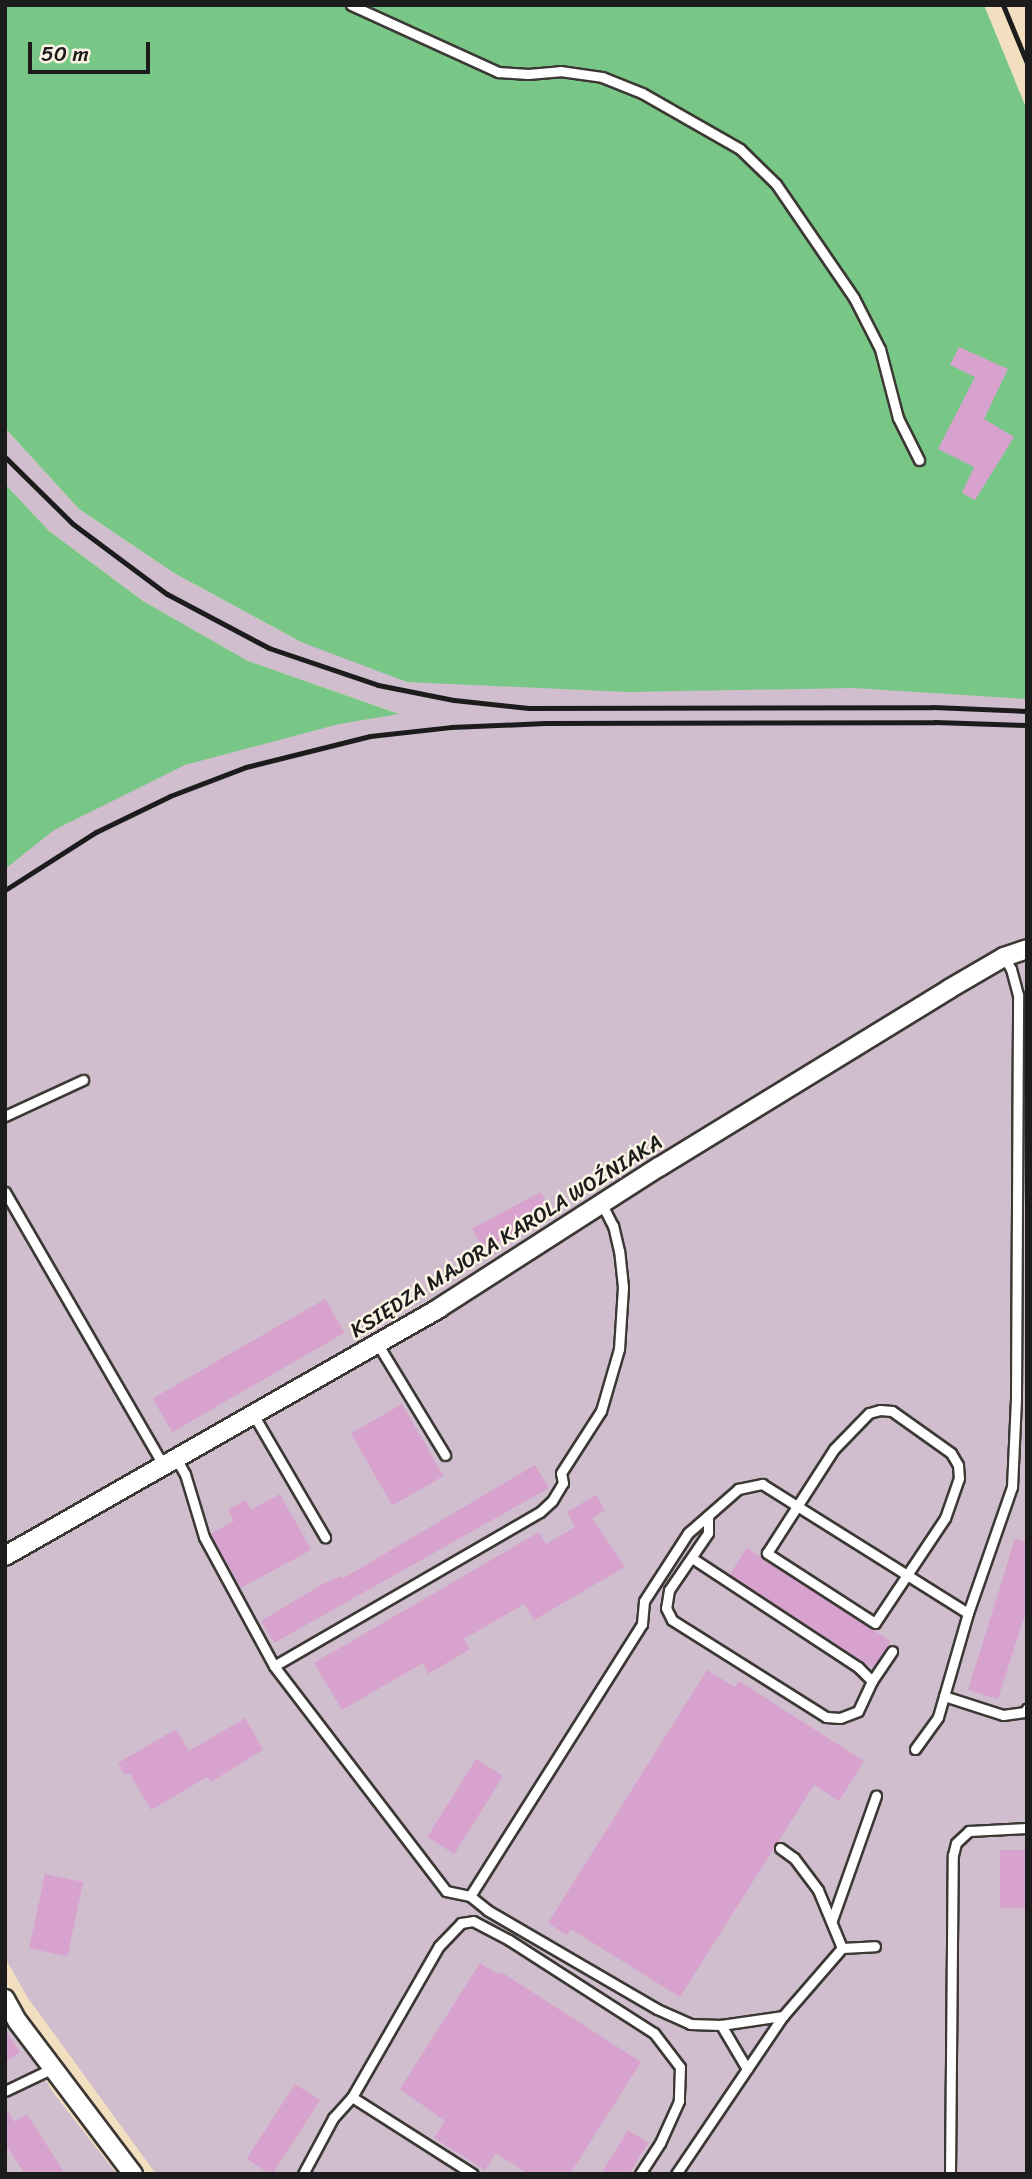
<!DOCTYPE html>
<meta charset="utf-8">
<style>
body{margin:0}
#map{position:relative;width:1032px;height:2179px;overflow:hidden;background:#f2dfbf;font-family:Sriracha,sans-serif}
div>[style]{position:absolute}
[style*='--x']{left:calc(var(--x)*1px);top:calc(var(--y)*1px);width:calc(var(--w)*1px);rotate:calc(var(--a)*1deg)}
.industrial>*{inset:0;background:#d0bdce}
.green>*{inset:0;background:#79c787}
.building>*{inset:0;background:#d8a2cf;transform-origin:0 0}
.roads{filter:drop-shadow(2px 0 #3c3934) drop-shadow(-2px 0 #3c3934) drop-shadow(0 2px #3c3934) drop-shadow(0 -2px #3c3934)}
.lane>*{height:9px;margin:-4.5px;padding:0 4.5px;transform-origin:4.5px;border-radius:4.5px;background:#fff}
.street>*{height:18px;margin:-9px;padding:0 9px;transform-origin:9px;border-radius:9px;background:#fff}
.rail>*{height:5px;margin:-2.5px;padding:0 2.5px;transform-origin:2.5px;border-radius:2.5px;background:#1c1c1c}
span{translate:-50% -50%;white-space:nowrap;text-align:center;line-height:1.15;-webkit-text-stroke:5px #fcf5e5;paint-order:stroke}
.street-label{font-size:21px;color:#1c1c1c}
.frame{position:absolute;inset:0;border:7px solid #1c1c1c;pointer-events:none}
.scale{position:absolute;left:28px;top:42px;width:122px;height:32px;box-sizing:border-box;border:4px solid #1c1c1c;border-top:0;padding-left:9px;font-size:21px;line-height:24px;white-space:nowrap;color:#1c1c1c;-webkit-text-stroke:5px #fcf5e5;paint-order:stroke}
</style>
<div id="map">
<div class="industrial">
<i style="clip-path:polygon(5px 428px,79px 509px,174px 573px,301px 642px,1027px 672px,1027px 2174px,156px 2174px,28px 1998px,5px 1958px,5px 852px,162px 766px,298px 726px,397px 713px,248px 661px,143px 601px,49px 531px,5px 484px)"></i>
<i style="clip-path:polygon(5px 2015px,55px 2095px,117px 2174px,5px 2174px)"></i>
</div>
<div class="green">
<i style="clip-path:polygon(5px 5px,984px 5px,1027px 110px,1027px 699px,854px 688px,628px 692px,407px 682px,301px 642px,174px 573px,79px 509px,5px 428px)"></i>
<i style="clip-path:polygon(5px 484px,49px 531px,143px 601px,248px 661px,399px 714px,339px 724px,185px 765px,54px 830px,5px 869px)"></i>
</div>
<div class="building">
<i style="clip-path:polygon(959px 347px,1008px 369px,984px 419px,1014px 437px,975px 500px,962px 493px,974px 467px,938px 449px,975px 377px,950px 365px)"></i>
<i style="left:541px;top:1192px;width:24px;height:78px;rotate:62deg"></i>
<i style="left:325px;top:1299px;width:39px;height:199px;rotate:60deg"></i>
<i style="left:402px;top:1404px;width:83px;height:59px;rotate:60deg"></i>
<i style="clip-path:polygon(535px 1465px,549px 1488px,274px 1643px,261px 1621px,321px 1585px,340px 1576px,342px 1579px)"></i>
<i style="clip-path:polygon(280px 1494px,311px 1550px,241px 1588px,210px 1534px,234px 1521px,228px 1510px,246px 1500px,251px 1510px)"></i>
<i style="clip-path:polygon(596px 1495px,605px 1510px,592px 1518px,625px 1567px,534px 1620px,524px 1604px,464px 1639px,470px 1649px,428px 1674px,423px 1663px,342px 1710px,314px 1663px,539px 1532px,546px 1544px,575px 1527px,567px 1512px)"></i>
<i style="clip-path:polygon(1015px 1539px,1027px 1542px,1027px 1608px,998px 1699px,968px 1690px)"></i>
<i style="left:747px;top:1548px;width:171px;height:32px;rotate:33deg"></i>
<i style="clip-path:polygon(707px 1670px,735px 1687px,739px 1681px,864px 1761px,839px 1801px,814px 1785px,680px 1997px,571px 1929px,567px 1935px,548px 1923px)"></i>
<i style="clip-path:polygon(245px 1718px,263px 1750px,211px 1782px,207px 1777px,151px 1810px,130px 1774px,124px 1774px,118px 1763px,176px 1729px,189px 1751px)"></i>
<i style="left:476px;top:1759px;width:32px;height:92px;rotate:32deg"></i>
<i style="left:1000px;top:1850px;width:27px;height:58px"></i>
<i style="left:45px;top:1874px;width:39px;height:76px;rotate:12deg"></i>
<i style="clip-path:polygon(480px 1963px,499px 1975px,501px 1972px,641px 2062px,570px 2174px,528px 2174px,496px 2153px,485px 2170px,434px 2138px,445px 2121px,400px 2089px)"></i>
<i style="clip-path:polygon(5px 2030px,20px 2052px,5px 2062px)"></i>
<i style="left:295px;top:2084px;width:30px;height:89px;rotate:33deg"></i>
<i style="clip-path:polygon(5px 2107px,15px 2122px,27px 2114px,65px 2174px,25px 2174px,5px 2144px)"></i>
<i style="clip-path:polygon(628px 2130px,648px 2143px,629px 2174px,601px 2174px)"></i>
</div>
<div class="roads">
<div class="lane">
<i style="--x:351;--y:5;--w:162;--a:24.5"></i>
<i style="--x:498;--y:72;--w:30;--a:4"></i>
<i style="--x:528;--y:74;--w:32;--a:-5"></i>
<i style="--x:560;--y:71;--w:42;--a:8.1"></i>
<i style="--x:602;--y:77;--w:43;--a:21.8"></i>
<i style="--x:642;--y:93;--w:113;--a:29.7"></i>
<i style="--x:740;--y:149;--w:50;--a:44.2"></i>
<i style="--x:776;--y:184;--w:138;--a:55.6"></i>
<i style="--x:854;--y:298;--w:57;--a:63"></i>
<i style="--x:880;--y:349;--w:71;--a:75.4"></i>
<i style="--x:898;--y:418;--w:47;--a:63.4"></i>
<i style="--x:5;--y:1116;--w:86;--a:-24.8"></i>
<i style="--x:5;--y:1192;--w:315;--a:59.9"></i>
<i style="--x:377;--y:1343;--w:131;--a:58.7"></i>
<i style="--x:880;--y:1410;--w:12;--a:5"></i>
<i style="--x:892;--y:1411;--w:72;--a:35.4"></i>
<i style="--x:951;--y:1453;--w:14;--a:60"></i>
<i style="--x:958;--y:1465;--w:13;--a:86"></i>
<i style="--x:959;--y:1478;--w:42;--a:109.3"></i>
<i style="--x:945;--y:1518;--w:126;--a:123.7"></i>
<i style="--x:875;--y:1623;--w:129;--a:-147.1"></i>
<i style="--x:767;--y:1553;--w:124;--a:-57.2"></i>
<i style="--x:834;--y:1449;--w:50;--a:-45.8"></i>
<i style="--x:869;--y:1413;--w:11;--a:-15"></i>
<i style="--x:253;--y:1414;--w:143;--a:59.7"></i>
<i style="--x:176;--y:1458;--w:18;--a:61"></i>
<i style="--x:185;--y:1474;--w:66;--a:73.2"></i>
<i style="--x:204;--y:1537;--w:147;--a:61.5"></i>
<i style="--x:274;--y:1666;--w:283;--a:52.6"></i>
<i style="--x:446;--y:1891;--w:25;--a:12"></i>
<i style="--x:470;--y:1896;--w:22;--a:39"></i>
<i style="--x:487;--y:1910;--w:197;--a:30.2"></i>
<i style="--x:657;--y:2009;--w:36;--a:24"></i>
<i style="--x:690;--y:2024;--w:31;--a:2"></i>
<i style="--x:721;--y:2025;--w:63;--a:-8.3"></i>
<i style="--x:783;--y:2016;--w:90;--a:-49.1"></i>
<i style="--x:842;--y:1948;--w:33;--a:-3"></i>
<i style="--x:708;--y:1516;--w:17;--a:90"></i>
<i style="--x:708;--y:1533;--w:69;--a:124.4"></i>
<i style="--x:669;--y:1590;--w:18;--a:99"></i>
<i style="--x:666;--y:1608;--w:13;--a:63"></i>
<i style="--x:672;--y:1620;--w:182;--a:32.2"></i>
<i style="--x:826;--y:1717;--w:14;--a:4"></i>
<i style="--x:840;--y:1718;--w:19;--a:-21"></i>
<i style="--x:858;--y:1711;--w:33;--a:-65"></i>
<i style="--x:872;--y:1681;--w:36;--a:-56"></i>
<i style="--x:692;--y:1558;--w:199;--a:33.3"></i>
<i style="--x:858;--y:1667;--w:20;--a:45"></i>
<i style="--x:274;--y:1666;--w:307;--a:-30.1"></i>
<i style="--x:540;--y:1512;--w:16;--a:-43"></i>
<i style="--x:552;--y:1501;--w:21;--a:-59"></i>
<i style="--x:563;--y:1483;--w:10;--a:-101"></i>
<i style="--x:561;--y:1473;--w:74;--a:-57.2"></i>
<i style="--x:601;--y:1411;--w:65;--a:-73.8"></i>
<i style="--x:619;--y:1349;--w:62;--a:-86.3"></i>
<i style="--x:623;--y:1287;--w:36;--a:-96"></i>
<i style="--x:619;--y:1251;--w:26;--a:-103"></i>
<i style="--x:613;--y:1226;--w:25;--a:-117"></i>
<i style="--x:944;--y:1696;--w:62;--a:17.9"></i>
<i style="--x:1003;--y:1715;--w:22;--a:-8"></i>
<i style="--x:1025;--y:1712;--w:4;--a:-63"></i>
<i style="--x:915;--y:1749;--w:39;--a:-54"></i>
<i style="--x:938;--y:1717;--w:108;--a:-73.9"></i>
<i style="--x:780;--y:1848;--w:17;--a:36"></i>
<i style="--x:794;--y:1858;--w:40;--a:53"></i>
<i style="--x:818;--y:1890;--w:63;--a:67.5"></i>
<i style="--x:470;--y:1896;--w:322;--a:-57.7"></i>
<i style="--x:642;--y:1624;--w:23;--a:-85"></i>
<i style="--x:644;--y:1601;--w:81;--a:-57.1"></i>
<i style="--x:688;--y:1533;--w:67;--a:-41.3"></i>
<i style="--x:738;--y:1489;--w:25;--a:-12"></i>
<i style="--x:762;--y:1484;--w:243;--a:32.1"></i>
<i style="--x:968;--y:1613;--w:133;--a:-70.8"></i>
<i style="--x:1012;--y:1487;--w:89;--a:-87.4"></i>
<i style="--x:1016;--y:1398;--w:403;--a:-89.7"></i>
<i style="--x:1018;--y:995;--w:27;--a:-105"></i>
<i style="--x:1011;--y:969;--w:14;--a:-120"></i>
<i style="--x:832;--y:1920;--w:132;--a:-70.5"></i>
<i style="--x:721;--y:2025;--w:51;--a:59.4"></i>
<i style="--x:5;--y:2091;--w:53;--a:-25.6"></i>
<i style="--x:352;--y:2097;--w:143;--a:32.5"></i>
<i style="--x:303;--y:2174;--w:64;--a:-61.8"></i>
<i style="--x:333;--y:2118;--w:28;--a:-48"></i>
<i style="--x:352;--y:2097;--w:174;--a:-60.1"></i>
<i style="--x:439;--y:1946;--w:32;--a:-46"></i>
<i style="--x:461;--y:1923;--w:12;--a:-9"></i>
<i style="--x:473;--y:1921;--w:41;--a:27.8"></i>
<i style="--x:509;--y:1940;--w:172;--a:32.7"></i>
<i style="--x:654;--y:2033;--w:43;--a:52.6"></i>
<i style="--x:680;--y:2067;--w:34;--a:92"></i>
<i style="--x:679;--y:2101;--w:46;--a:114.3"></i>
<i style="--x:660;--y:2143;--w:37;--a:123"></i>
<i style="--x:676;--y:2174;--w:191;--a:-55.9"></i>
<i style="--x:950;--y:2174;--w:319;--a:-89.5"></i>
<i style="--x:953;--y:1855;--w:12;--a:-76"></i>
<i style="--x:956;--y:1843;--w:18;--a:-43"></i>
<i style="--x:969;--y:1831;--w:58;--a:-3"></i>
</div>
<div class="street">
<i style="--x:5;--y:1556;--w:500;--a:-29.7"></i>
<i style="--x:439;--y:1308;--w:261;--a:-32.7"></i>
<i style="--x:659;--y:1167;--w:340;--a:-31.5"></i>
<i style="--x:949;--y:989;--w:64;--a:-30.2"></i>
<i style="--x:1004;--y:957;--w:24;--a:-19"></i>
<i style="--x:5;--y:1999;--w:26;--a:61"></i>
<i style="--x:18;--y:2022;--w:191;--a:52.9"></i>
</div>
</div>
<div class="rail">
<i style="--x:1003;--y:5;--w:63;--a:67.5"></i>
<i style="--x:5;--y:457;--w:95;--a:44.6"></i>
<i style="--x:73;--y:524;--w:117;--a:36.7"></i>
<i style="--x:167;--y:594;--w:115;--a:27.9"></i>
<i style="--x:269;--y:648;--w:115;--a:18.7"></i>
<i style="--x:378;--y:685;--w:77;--a:11.2"></i>
<i style="--x:454;--y:700;--w:75;--a:6.1"></i>
<i style="--x:529;--y:708;--w:404;--a:-0.1"></i>
<i style="--x:933;--y:707;--w:94;--a:2.4"></i>
<i style="--x:5;--y:890;--w:108;--a:-32.5"></i>
<i style="--x:96;--y:832;--w:82;--a:-25.9"></i>
<i style="--x:170;--y:796;--w:81;--a:-20.9"></i>
<i style="--x:246;--y:767;--w:128;--a:-14"></i>
<i style="--x:370;--y:736;--w:81;--a:-6.3"></i>
<i style="--x:451;--y:727;--w:94;--a:-2.4"></i>
<i style="--x:545;--y:723;--w:390;--a:-0.1"></i>
<i style="--x:935;--y:722;--w:92;--a:1.9"></i>
</div>
<div class="street-label">
<span style="left:506px;top:1236px;rotate:-32deg">KSIĘDZA MAJORA KAROLA WOŹNIAKA</span>
</div>
<div class="frame"></div>
<div class="scale">50 m</div>
</div>
